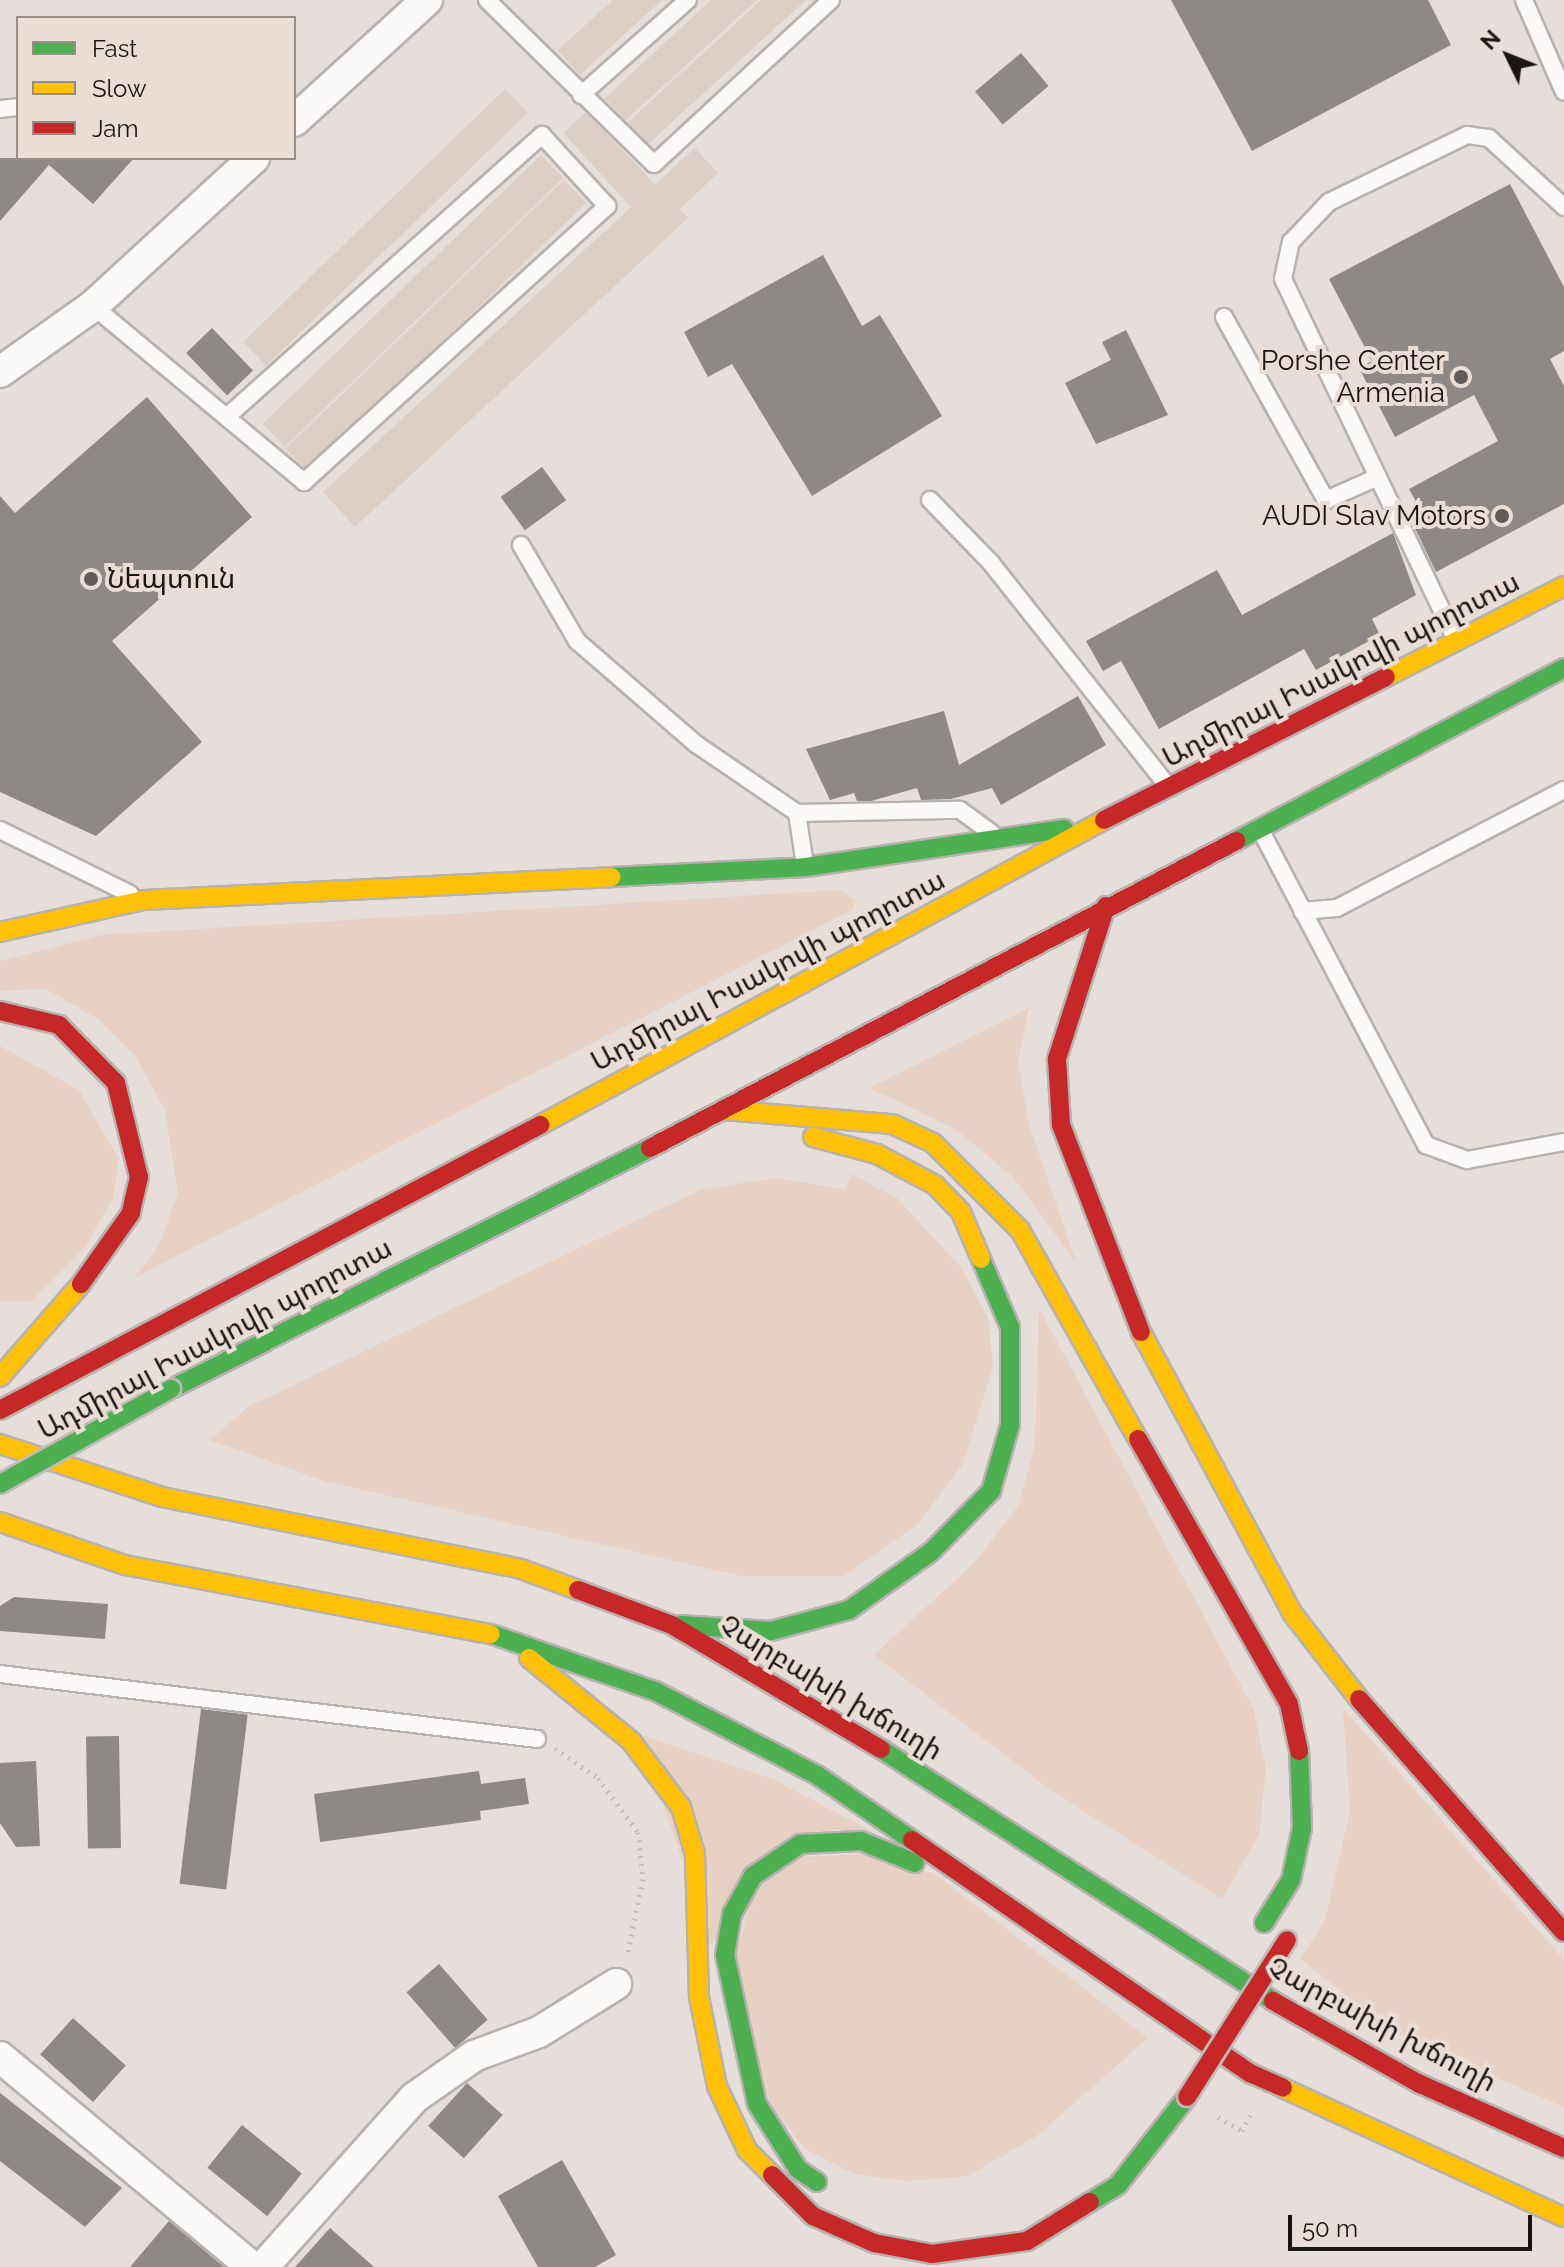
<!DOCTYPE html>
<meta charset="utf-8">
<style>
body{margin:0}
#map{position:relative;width:1564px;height:2267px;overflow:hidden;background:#e5deda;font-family:Raleway,"Noto Sans Armenian",sans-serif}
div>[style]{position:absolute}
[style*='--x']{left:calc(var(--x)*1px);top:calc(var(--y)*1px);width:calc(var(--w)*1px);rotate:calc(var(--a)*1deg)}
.built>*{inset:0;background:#dccfc7;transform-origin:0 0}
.green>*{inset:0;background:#e8d1c3}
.building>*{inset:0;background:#8e8986;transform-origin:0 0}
.path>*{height:5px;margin-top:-2.5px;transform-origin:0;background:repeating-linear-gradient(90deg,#c1bfbd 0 2px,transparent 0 8px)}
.roads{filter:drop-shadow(2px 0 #b7b2af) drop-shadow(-2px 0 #b7b2af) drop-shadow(0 2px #b7b2af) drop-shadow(0 -2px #b7b2af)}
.lane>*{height:16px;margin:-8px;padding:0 8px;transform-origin:8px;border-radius:8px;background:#fbfaf9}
.street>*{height:30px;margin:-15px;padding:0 15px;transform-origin:15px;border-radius:15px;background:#fbfaf9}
.fast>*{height:18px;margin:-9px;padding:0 9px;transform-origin:9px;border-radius:9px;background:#4caf50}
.slow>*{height:18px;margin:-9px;padding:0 9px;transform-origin:9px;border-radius:9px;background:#ffc107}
.jam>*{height:18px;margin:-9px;padding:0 9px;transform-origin:9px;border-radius:9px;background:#c62828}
.bridges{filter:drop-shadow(2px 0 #bfbbb9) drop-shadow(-2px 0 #bfbbb9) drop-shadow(0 2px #bfbbb9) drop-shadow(0 -2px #bfbbb9)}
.fast-bridge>*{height:18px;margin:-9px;padding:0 9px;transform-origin:9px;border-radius:9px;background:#4caf50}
.jam-bridge>*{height:18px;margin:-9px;padding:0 9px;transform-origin:9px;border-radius:9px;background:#c62828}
.dots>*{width:22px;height:22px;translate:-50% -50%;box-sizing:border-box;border:4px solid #e9ddd6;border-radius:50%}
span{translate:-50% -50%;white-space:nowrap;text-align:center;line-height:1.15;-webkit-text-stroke:8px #e9ddd6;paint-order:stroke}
.poi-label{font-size:28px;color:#191512}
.right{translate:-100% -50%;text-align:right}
.left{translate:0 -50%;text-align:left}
.street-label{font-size:28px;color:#191512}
.legend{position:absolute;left:16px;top:16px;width:280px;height:144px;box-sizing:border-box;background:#e9ddd6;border:2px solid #968d88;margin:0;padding:10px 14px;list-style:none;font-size:24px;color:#191512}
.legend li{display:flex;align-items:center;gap:16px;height:40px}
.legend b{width:40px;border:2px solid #968d88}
.north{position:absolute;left:1468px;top:16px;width:80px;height:80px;-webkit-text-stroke:6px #e9ddd6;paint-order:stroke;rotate:313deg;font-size:22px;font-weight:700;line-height:32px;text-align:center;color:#191512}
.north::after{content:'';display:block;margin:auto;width:28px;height:36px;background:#191512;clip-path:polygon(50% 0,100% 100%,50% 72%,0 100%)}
.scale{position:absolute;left:1288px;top:2215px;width:244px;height:36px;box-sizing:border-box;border:4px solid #191512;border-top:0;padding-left:10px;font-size:24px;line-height:28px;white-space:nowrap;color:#191512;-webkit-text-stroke:6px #e9ddd6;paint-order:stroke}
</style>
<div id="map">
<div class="built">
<i style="clip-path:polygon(613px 0,662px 0,580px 75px,558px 50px)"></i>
<i style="clip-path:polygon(711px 0,757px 0,625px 121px,605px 98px)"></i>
<i style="clip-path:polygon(761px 0,806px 0,647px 145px,627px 123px)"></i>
<i style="left:505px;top:89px;width:33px;height:364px;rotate:46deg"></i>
<i style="clip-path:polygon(587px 111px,655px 185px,695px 148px,718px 173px,680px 209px,688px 218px,355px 527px,323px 492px,631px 207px,563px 133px)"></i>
<i style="left:541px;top:155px;width:32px;height:387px;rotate:46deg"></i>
<i style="left:564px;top:180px;width:32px;height:387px;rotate:46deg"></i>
</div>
<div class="green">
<i style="clip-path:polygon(840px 890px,856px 900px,852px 910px,134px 1278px,159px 1245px,178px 1194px,165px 1110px,136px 1057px,98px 1019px,46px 989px,0 991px,0 961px,101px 935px)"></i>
<i style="clip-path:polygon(1029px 1008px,1018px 1060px,1028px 1122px,1077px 1264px,1013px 1177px,955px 1129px,870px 1088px)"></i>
<i style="clip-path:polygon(0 1046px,79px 1090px,119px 1159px,113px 1198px,86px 1246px,32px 1301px,0 1302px)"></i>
<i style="clip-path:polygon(851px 1174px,897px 1198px,963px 1270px,988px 1318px,993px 1366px,963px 1464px,918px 1524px,844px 1576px,741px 1576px,324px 1481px,210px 1440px,248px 1407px,700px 1190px,774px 1178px,845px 1189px)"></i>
<i style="clip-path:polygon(1039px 1308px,1253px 1708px,1266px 1767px,1259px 1835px,1222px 1899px,1052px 1791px,874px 1655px,974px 1563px,1019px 1505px,1035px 1444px)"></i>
<i style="clip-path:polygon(1343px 1708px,1564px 1960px,1564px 2107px,1397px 2035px,1300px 1959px,1325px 1920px,1350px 1811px)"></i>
<i style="clip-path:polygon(639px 1734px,773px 1779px,891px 1842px,835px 1829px,711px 1944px)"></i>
<i style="clip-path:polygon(865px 1854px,935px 1874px,1148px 2038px,1038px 2135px,968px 2176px,907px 2181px,854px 2174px,805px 2149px,771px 2106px,734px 1962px,748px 1911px,801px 1857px)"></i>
</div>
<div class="building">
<i style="clip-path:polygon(1171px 0,1428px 0,1451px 45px,1252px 151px)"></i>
<i style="left:1021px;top:53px;width:43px;height:60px;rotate:50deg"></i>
<i style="clip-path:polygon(0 158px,134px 158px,93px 204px,49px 165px,0 221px)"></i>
<i style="clip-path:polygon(1510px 184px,1564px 287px,1564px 351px,1550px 359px,1564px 386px,1564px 504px,1436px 572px,1412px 522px,1424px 516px,1409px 489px,1498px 441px,1474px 395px,1395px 437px,1359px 368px,1372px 361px,1329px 279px)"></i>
<i style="clip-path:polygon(823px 255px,862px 326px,880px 315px,942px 416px,812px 496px,732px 364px,708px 377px,684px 332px)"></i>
<i style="left:212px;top:328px;width:59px;height:36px;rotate:46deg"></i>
<i style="clip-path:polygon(1126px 330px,1168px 415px,1096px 444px,1065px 383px,1111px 360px,1102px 342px)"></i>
<i style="clip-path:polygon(147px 397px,252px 517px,112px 641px,202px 742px,96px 836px,0 792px,0 496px,15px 513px)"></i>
<i style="left:542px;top:467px;width:41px;height:51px;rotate:54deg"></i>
<i style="clip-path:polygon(1393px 533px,1416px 595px,1372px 619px,1380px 635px,1316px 670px,1304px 649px,1159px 729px,1121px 661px,1103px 671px,1086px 641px,1217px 570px,1242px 615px)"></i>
<i style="clip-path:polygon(1078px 696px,1106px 745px,1001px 805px,992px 788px,951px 799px,921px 800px,917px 788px,871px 801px,857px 801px,854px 793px,830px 800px,806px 749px,944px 711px,959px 765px)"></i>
<i style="clip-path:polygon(14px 1597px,108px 1604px,105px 1639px,0 1631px,0 1606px)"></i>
<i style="left:201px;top:1709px;width:47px;height:176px;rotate:7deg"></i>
<i style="left:119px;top:1736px;width:112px;height:33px;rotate:89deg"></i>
<i style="clip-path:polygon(36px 1761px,40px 1846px,16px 1847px,0 1823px,0 1763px)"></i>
<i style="clip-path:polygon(479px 1771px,481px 1784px,525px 1778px,529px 1804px,480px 1811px,481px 1820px,320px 1842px,314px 1794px)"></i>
<i style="left:439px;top:1964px;width:74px;height:43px;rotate:49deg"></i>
<i style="left:73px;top:2018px;width:71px;height:49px;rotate:42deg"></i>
<i style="left:467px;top:2083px;width:48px;height:58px;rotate:42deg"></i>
<i style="clip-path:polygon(0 2093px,122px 2188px,85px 2227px,0 2161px)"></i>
<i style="left:242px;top:2125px;width:77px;height:55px;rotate:39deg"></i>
<i style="clip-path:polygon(562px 2160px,616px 2255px,595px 2267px,538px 2267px,498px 2196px)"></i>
<i style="clip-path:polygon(169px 2221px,224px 2267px,130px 2267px)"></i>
<i style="clip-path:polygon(330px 2228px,374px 2267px,295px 2267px)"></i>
</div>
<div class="path">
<i style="--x:555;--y:1748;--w:52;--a:34.9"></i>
<i style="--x:598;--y:1778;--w:67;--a:53.5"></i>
<i style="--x:638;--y:1832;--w:47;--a:83.9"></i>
<i style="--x:643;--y:1879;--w:79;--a:101.7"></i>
<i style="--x:1218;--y:2117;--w:28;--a:30"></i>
<i style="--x:1242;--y:2131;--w:18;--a:-63"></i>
</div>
<div class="roads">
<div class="lane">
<i style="--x:487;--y:0;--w:234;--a:44.5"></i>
<i style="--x:654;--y:164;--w:241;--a:-42.8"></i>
<i style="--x:1524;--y:0;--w:100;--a:66.5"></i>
<i style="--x:581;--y:95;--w:143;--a:-41.6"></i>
<i style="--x:0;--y:109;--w:18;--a:-6"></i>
<i style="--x:93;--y:306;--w:275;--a:39.8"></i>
<i style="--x:304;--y:482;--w:410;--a:-42.3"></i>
<i style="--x:607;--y:206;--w:96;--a:-132.5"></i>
<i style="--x:542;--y:135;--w:420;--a:138.2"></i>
<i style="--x:1224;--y:317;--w:210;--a:60.9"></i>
<i style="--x:1326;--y:500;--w:57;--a:-23.9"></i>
<i style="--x:930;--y:500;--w:88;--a:45.9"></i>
<i style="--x:991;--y:563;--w:283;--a:51.6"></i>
<i style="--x:521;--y:545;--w:111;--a:59.7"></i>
<i style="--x:577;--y:641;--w:157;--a:40.9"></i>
<i style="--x:696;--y:744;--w:122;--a:34.3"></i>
<i style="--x:797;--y:813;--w:53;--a:81.3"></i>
<i style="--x:1456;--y:640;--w:400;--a:-115.6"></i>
<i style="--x:1283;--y:279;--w:38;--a:-78"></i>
<i style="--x:1291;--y:242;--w:55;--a:-46.5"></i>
<i style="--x:1329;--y:202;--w:153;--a:-25.9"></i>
<i style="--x:1467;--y:135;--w:22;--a:8"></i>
<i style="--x:1489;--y:138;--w:102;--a:42.6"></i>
<i style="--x:797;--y:813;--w:163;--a:-1.1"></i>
<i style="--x:960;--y:810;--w:39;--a:36"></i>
<i style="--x:0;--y:830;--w:145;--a:26.2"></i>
<i style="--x:1261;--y:831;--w:355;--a:62.3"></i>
<i style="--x:1426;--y:1145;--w:44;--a:20.1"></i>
<i style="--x:1467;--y:1160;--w:99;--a:-10.5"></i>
<i style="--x:1302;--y:911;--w:35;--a:-5"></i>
<i style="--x:1337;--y:908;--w:256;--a:-27.5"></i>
<i style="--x:0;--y:1674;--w:541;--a:6.9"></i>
</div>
<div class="street">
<i style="--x:294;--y:121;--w:180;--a:-42.3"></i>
<i style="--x:0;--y:372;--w:114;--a:-35.4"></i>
<i style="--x:93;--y:306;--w:219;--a:-42.6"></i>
<i style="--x:0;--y:2057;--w:328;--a:39.8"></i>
<i style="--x:263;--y:2267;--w:227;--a:-48.2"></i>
<i style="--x:414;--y:2098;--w:73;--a:-35"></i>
<i style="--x:474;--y:2056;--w:69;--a:-20.3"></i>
<i style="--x:539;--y:2032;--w:91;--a:-31.9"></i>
</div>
<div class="fast">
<i style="--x:1236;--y:841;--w:371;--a:-27.8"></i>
<i style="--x:611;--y:877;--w:195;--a:-2.9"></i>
<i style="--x:806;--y:867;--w:261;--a:-8.4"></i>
<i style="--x:171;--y:1389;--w:536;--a:-26.71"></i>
<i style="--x:681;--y:1625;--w:90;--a:3.8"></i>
<i style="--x:771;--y:1631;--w:81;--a:-15.1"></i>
<i style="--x:849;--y:1610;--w:100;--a:-35.3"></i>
<i style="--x:931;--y:1552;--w:86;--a:-45.5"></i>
<i style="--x:991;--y:1491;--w:69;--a:-73.9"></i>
<i style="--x:1010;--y:1425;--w:98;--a:-90"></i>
<i style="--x:1010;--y:1327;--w:74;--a:-113.1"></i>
<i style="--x:491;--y:1634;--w:174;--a:19.2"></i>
<i style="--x:655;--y:1691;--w:182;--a:27.4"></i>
<i style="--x:817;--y:1775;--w:115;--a:34.4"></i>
<i style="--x:881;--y:1749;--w:466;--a:32.7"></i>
<i style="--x:1264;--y:1923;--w:51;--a:-57.9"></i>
<i style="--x:1291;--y:1880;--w:53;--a:-78.1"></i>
<i style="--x:1302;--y:1828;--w:77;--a:-92.2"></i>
<i style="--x:817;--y:2182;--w:23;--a:-146"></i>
<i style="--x:798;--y:2169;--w:77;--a:-122.2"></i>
<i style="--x:757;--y:2104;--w:152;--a:-102.1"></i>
<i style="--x:725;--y:1955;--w:42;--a:-80.3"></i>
<i style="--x:732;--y:1914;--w:43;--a:-61.1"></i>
<i style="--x:753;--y:1876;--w:57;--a:-34.2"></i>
<i style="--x:800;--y:1844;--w:61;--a:-2.8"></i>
<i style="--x:861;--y:1841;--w:58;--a:22.2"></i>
<i style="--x:1090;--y:2202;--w:33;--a:-31"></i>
<i style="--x:1118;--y:2185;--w:112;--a:-51.9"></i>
</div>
<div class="slow">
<i style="--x:1386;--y:677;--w:200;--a:-27.1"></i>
<i style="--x:0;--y:932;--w:147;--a:-12.6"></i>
<i style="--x:143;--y:900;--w:469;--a:-2.8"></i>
<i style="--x:724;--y:1110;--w:169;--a:4.8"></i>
<i style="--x:892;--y:1124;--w:45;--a:24.9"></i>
<i style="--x:933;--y:1143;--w:123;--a:45"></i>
<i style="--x:1020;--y:1230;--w:240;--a:60.6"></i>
<i style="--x:540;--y:1125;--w:641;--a:-28.4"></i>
<i style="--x:813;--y:1137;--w:66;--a:14.9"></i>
<i style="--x:877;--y:1154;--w:66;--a:28.1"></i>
<i style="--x:935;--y:1185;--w:37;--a:46"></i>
<i style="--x:961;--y:1212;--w:51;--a:66.9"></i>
<i style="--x:1141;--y:1332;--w:319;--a:61.7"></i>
<i style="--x:1292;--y:1613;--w:109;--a:52.1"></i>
<i style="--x:0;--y:1377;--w:123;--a:-48.9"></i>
<i style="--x:0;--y:1444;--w:170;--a:18.1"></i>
<i style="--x:162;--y:1497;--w:366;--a:11.3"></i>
<i style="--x:521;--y:1569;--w:61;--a:20.2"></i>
<i style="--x:0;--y:1522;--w:132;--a:19"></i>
<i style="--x:125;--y:1565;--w:372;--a:10.7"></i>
<i style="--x:529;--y:1658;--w:132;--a:39.1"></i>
<i style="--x:631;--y:1741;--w:83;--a:52.9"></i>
<i style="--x:681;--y:1807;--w:49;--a:73.4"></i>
<i style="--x:695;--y:1854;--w:143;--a:88.4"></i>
<i style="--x:699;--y:1997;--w:91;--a:78.6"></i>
<i style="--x:717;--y:2086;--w:71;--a:64.9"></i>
<i style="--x:747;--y:2150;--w:35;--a:45"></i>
<i style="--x:1283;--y:2088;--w:309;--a:24.7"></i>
</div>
<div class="jam">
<i style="--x:1104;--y:820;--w:316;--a:-26.9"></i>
<i style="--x:1106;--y:906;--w:161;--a:107.8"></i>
<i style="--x:1057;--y:1059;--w:66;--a:86.5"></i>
<i style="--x:1061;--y:1125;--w:222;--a:68.9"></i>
<i style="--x:0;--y:1011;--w:61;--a:13.3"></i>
<i style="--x:59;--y:1025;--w:81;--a:45.5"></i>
<i style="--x:116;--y:1083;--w:97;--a:76.3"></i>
<i style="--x:139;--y:1177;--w:37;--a:103"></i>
<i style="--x:131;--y:1213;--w:87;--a:125.2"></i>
<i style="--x:650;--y:1148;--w:662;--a:-27.65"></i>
<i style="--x:0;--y:1410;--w:611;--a:-27.82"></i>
<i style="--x:1138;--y:1439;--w:305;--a:60.3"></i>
<i style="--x:1289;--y:1704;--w:48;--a:78"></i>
<i style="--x:578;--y:1590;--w:100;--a:20.4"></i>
<i style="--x:672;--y:1625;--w:243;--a:30.7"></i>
<i style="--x:1359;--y:1699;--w:310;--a:48.7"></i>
<i style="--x:912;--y:1840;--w:411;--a:34.6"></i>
<i style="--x:1250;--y:2073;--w:36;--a:24"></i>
<i style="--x:1273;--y:2001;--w:169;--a:29.5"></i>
<i style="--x:1420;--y:2084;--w:158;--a:24"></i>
<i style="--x:772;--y:2175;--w:58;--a:45"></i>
<i style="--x:813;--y:2216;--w:67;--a:23.9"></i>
<i style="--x:874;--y:2243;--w:59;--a:10.7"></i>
<i style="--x:932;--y:2254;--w:96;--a:-7.8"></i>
<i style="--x:1027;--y:2241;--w:74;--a:-31.8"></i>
</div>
</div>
<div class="bridges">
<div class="fast-bridge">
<i style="--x:0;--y:1484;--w:196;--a:-29.1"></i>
</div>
<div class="jam-bridge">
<i style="--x:1187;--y:2097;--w:186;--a:-57.5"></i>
</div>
</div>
<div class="dots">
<i style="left:1461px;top:377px;background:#605b58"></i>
<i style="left:1502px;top:516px;background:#605b58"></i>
<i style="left:91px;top:579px;background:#605b58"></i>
</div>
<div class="poi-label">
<span class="right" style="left:1445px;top:377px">Porshe Center<br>Armenia</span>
<span class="right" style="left:1486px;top:516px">AUDI Slav Motors</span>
<span class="left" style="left:107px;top:579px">Նեպտուն</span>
</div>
<div class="street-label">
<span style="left:1341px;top:670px;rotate:-27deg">Ադմիրալ Իսակովի պողոտա</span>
<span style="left:768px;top:971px;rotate:-28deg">Ադմիրալ Իսակովի պողոտա</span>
<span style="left:215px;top:1339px;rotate:-28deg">Ադմիրալ Իսակովի պողոտա</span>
<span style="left:831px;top:1688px;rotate:31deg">Չարբախի խճուղի</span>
<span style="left:1382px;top:2025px;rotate:28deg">Չարբախի խճուղի</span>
</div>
<ul class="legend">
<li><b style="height:10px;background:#4caf50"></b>Fast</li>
<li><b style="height:10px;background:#ffc107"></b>Slow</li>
<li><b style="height:10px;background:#c62828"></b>Jam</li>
</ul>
<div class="north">N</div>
<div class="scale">50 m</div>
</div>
